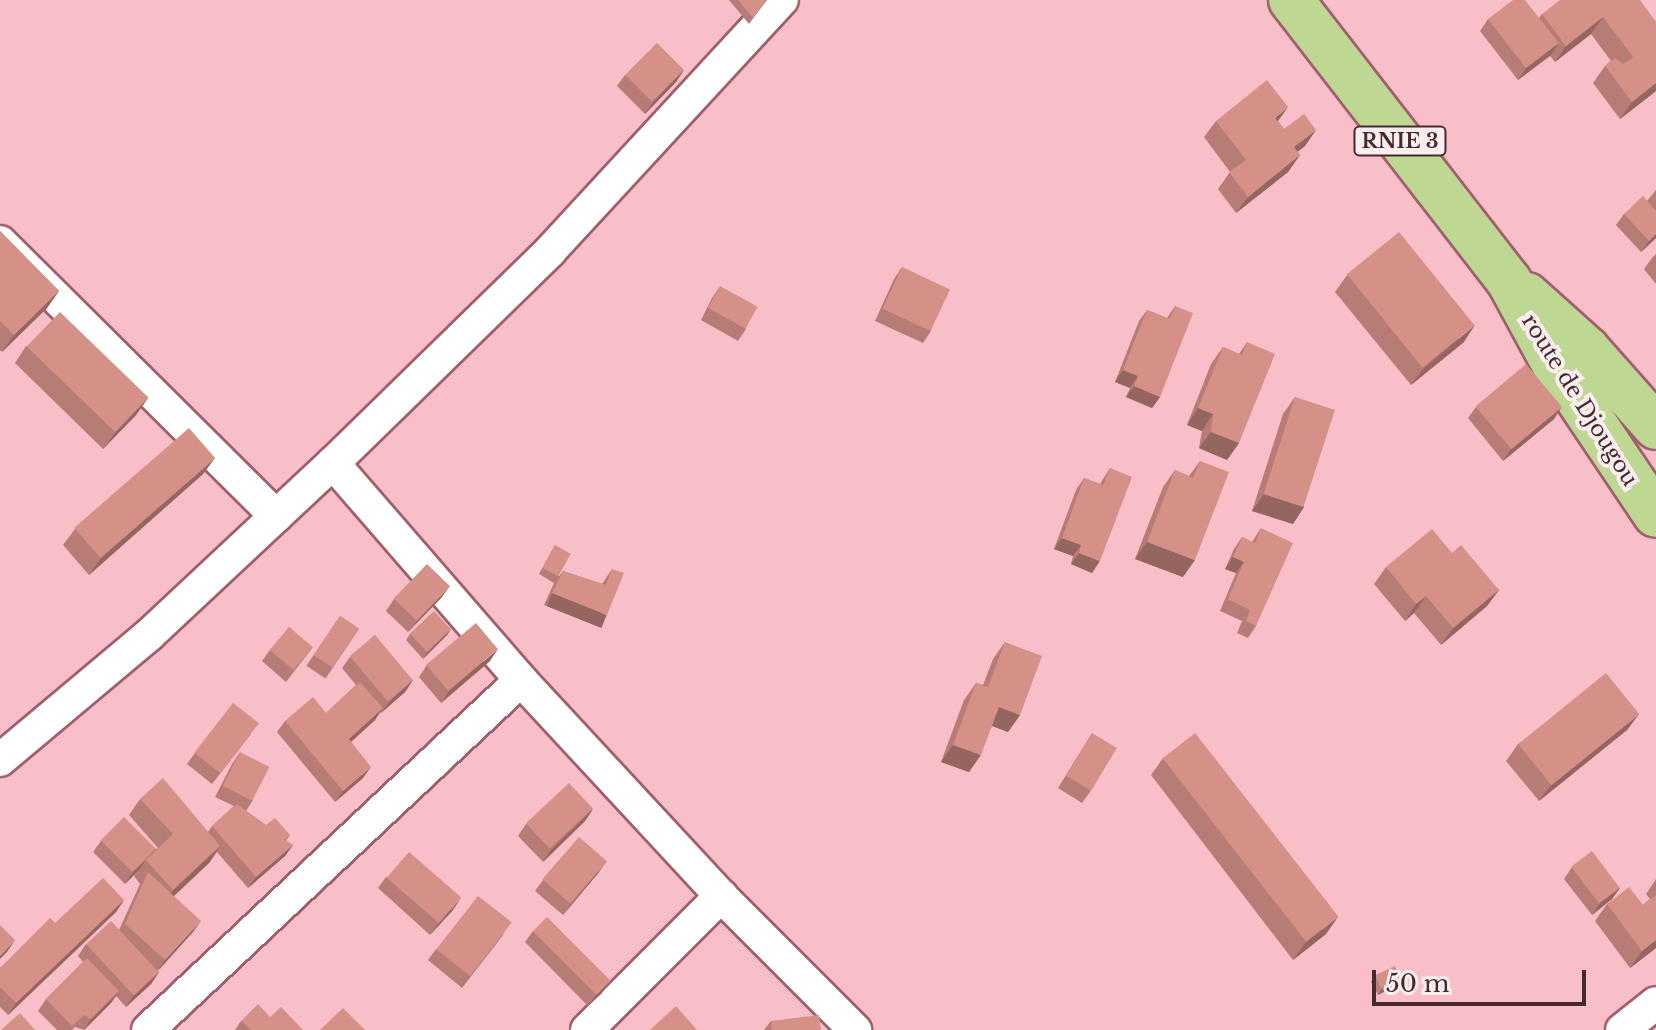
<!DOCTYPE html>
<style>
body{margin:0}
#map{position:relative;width:1656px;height:1030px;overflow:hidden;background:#f8bfc9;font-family:"Libre Baskerville",serif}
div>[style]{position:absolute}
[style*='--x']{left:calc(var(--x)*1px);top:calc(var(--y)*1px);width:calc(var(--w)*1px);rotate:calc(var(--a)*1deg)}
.roads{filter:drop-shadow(2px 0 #9f5f6c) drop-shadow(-2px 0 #9f5f6c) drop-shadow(0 2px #9f5f6c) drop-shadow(0 -2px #9f5f6c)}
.minor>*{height:32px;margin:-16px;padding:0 16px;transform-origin:16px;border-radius:16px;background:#fff}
.trunk>*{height:44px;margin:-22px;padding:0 22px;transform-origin:22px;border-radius:22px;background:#bed894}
.wall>*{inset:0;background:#b77c75;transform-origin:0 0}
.shaded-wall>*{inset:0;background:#95655f;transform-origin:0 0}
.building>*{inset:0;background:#d59088;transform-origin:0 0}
span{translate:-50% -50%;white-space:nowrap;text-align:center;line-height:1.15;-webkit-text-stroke:8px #fcedef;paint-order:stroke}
.shield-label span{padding:2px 6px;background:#fcedef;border:2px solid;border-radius:6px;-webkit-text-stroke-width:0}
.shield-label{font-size:20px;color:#45292f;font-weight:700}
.street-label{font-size:22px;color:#45292f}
.scale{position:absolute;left:1372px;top:970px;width:214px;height:36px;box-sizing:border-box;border:4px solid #45292f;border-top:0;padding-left:10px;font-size:24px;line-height:28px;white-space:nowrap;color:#45292f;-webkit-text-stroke:6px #fcedef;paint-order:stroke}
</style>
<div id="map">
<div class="roads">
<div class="minor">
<i style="--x:0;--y:242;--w:389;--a:44.8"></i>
<i style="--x:333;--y:463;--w:287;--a:49.1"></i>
<i style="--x:521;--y:680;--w:294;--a:47.2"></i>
<i style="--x:721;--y:896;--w:190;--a:45"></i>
<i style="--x:0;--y:760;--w:194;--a:-40"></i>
<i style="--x:149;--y:635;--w:252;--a:-43.1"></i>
<i style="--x:333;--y:463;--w:303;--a:-44.3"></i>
<i style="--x:550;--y:251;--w:342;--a:-47.3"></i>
<i style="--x:148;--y:1030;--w:511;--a:-43.18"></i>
<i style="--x:587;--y:1030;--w:190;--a:-45"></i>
<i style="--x:1622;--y:1030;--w:43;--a:-38.5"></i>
</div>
<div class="trunk">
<i style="--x:1291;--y:0;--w:356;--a:52.2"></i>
<i style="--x:1509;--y:281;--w:92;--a:61.5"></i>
<i style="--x:1553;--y:362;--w:184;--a:56.1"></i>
<i style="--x:1527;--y:295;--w:81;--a:42"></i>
<i style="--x:1587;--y:349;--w:104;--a:48.5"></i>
</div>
</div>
<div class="wall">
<i style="clip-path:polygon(729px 0,767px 0,749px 24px)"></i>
<i style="clip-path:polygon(1640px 0,1656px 91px,1620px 119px,1593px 83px,1605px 66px,1611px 61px,1591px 34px,1555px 62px,1550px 56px,1518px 80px,1480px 31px,1488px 19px,1539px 18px,1542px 14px)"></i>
<i style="clip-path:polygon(684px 70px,676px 82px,645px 114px,617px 86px,625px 75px)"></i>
<i style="clip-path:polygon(1216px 121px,1278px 121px,1284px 129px,1305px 146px,1297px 152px,1300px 155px,1288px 172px,1236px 213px,1218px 189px,1230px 172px,1204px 137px)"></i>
<i style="clip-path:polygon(1656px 190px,1656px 238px,1641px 252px,1616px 225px,1624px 214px,1647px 201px)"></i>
<i style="clip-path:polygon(0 231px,59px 291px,47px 308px,2px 352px,0 350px)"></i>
<i style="clip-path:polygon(1656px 254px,1656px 284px,1644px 269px,1652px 258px)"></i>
<i style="clip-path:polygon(902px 267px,931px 331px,923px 343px,875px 321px,894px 279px)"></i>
<i style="clip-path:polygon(1347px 275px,1464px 342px,1411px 385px,1335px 292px)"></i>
<i style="clip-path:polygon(720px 286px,746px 329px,738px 341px,701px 320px,712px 298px)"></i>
<i style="clip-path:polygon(1175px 306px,1160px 397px,1152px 408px,1126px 397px,1130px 388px,1115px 382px,1139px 321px,1147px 310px,1167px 318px)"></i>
<i style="clip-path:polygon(1247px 342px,1239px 443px,1227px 460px,1199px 448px,1202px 431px,1187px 425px,1211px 364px,1223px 347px,1239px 354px)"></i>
<i style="clip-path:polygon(26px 346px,148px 398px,136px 415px,103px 449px,15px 363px)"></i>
<i style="clip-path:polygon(1295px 397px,1304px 507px,1293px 524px,1252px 511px,1283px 414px)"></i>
<i style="clip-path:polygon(1476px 407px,1554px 419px,1503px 461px,1468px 418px)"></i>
<i style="clip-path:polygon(215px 458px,203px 474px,89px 575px,63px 545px,75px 529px)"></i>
<i style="clip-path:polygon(1200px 461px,1183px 577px,1135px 559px,1163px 487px,1175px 470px,1189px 476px)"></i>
<i style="clip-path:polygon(1110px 468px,1092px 573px,1071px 564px,1073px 556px,1054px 549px,1076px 490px,1084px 478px,1100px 484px)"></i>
<i style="clip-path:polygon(1261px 528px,1256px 626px,1248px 638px,1237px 633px,1242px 621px,1220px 611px,1236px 573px,1225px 569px,1234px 549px,1242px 537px,1252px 542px)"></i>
<i style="clip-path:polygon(555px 545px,559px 577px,554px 583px,539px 574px)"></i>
<i style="clip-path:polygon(1452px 553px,1499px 590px,1487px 606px,1441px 645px,1414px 613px,1405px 621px,1374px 584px,1386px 567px)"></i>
<i style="clip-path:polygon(612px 569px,599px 627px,544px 605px,554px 583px,563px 571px,602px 584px)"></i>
<i style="clip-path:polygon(442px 597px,408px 632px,386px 611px,394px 599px)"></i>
<i style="left:340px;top:616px;width:23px;height:60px;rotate:34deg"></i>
<i style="clip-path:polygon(451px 629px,447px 635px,423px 659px,406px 640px,410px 634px)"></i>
<i style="clip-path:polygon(1005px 642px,1020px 715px,1008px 732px,992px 726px,969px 772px,941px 762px,964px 700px,976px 683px,983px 685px,993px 659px)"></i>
<i style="clip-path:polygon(313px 647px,286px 682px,262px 661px,270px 650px)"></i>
<i style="clip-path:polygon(350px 657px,413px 680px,405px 692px,381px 713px,380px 712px,375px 720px,351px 742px,363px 778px,335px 802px,277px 732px,285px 721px,326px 713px,356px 685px,342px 668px)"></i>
<i style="clip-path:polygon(490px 661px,441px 703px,419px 677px,427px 665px)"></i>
<i style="clip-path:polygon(1639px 714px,1627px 730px,1539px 801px,1506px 761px,1518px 744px)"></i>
<i style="clip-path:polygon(1092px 733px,1090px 792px,1082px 803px,1058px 788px)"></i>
<i style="clip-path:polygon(251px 734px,212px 784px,187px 764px,195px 753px)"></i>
<i style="clip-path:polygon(240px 752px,253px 800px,246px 811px,266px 825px,290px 835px,286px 841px,293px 845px,285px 856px,248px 888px,217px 852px,209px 863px,174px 896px,193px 932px,157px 971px,159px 972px,151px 984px,126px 1007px,116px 996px,111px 1003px,84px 1030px,75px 1027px,72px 1030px,57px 1030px,38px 1011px,46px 999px,83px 962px,78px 956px,86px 944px,119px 930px,140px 884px,134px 876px,138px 871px,125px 884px,93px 852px,101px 841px,156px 849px,158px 848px,129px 815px,140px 799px,208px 832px,212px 826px,234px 806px,215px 797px,232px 764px)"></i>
<i style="clip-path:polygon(1163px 758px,1326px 934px,1293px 960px,1151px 775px)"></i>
<i style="clip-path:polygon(593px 809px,585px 821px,543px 862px,518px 836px,526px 824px)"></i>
<i style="clip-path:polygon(1572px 867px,1620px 888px,1612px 899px,1592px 915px,1564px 879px)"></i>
<i style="clip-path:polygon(599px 872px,563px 915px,535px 891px,543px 880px)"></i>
<i style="clip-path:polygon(386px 877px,453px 910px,430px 935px,378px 888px)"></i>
<i style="clip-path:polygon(1656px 879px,1656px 948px,1630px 968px,1595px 921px,1607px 904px,1643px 905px,1650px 899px,1646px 894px)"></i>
<i style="clip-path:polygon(124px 900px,116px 912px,8px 1015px,0 1007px,0 968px,55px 923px)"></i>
<i style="clip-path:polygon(533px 931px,602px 993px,588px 1006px,525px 942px)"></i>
<i style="clip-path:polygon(504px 934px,462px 988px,428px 960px,436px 949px)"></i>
<i style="clip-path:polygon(1375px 976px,1401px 979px,1397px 985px,1378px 995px,1371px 982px)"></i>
<i style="clip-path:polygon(270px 1017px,303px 1030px,235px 1030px,241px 1021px)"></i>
<i style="clip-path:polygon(771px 1021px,821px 1030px,764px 1030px)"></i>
</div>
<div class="shaded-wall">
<i style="clip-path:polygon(1603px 17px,1591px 34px,1555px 62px,1566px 46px)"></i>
<i style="clip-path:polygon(1559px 43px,1551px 55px,1518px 80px,1526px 68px)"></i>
<i style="clip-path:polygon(684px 70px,676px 82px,645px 114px,653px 102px)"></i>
<i style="clip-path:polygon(1656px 83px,1656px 91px,1620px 119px,1632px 102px)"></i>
<i style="clip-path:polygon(1288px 107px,1276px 124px,1275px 118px)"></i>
<i style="clip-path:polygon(1316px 130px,1305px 146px,1282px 164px,1294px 147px)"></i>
<i style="clip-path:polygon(1300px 155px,1288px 172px,1236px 213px,1248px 197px)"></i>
<i style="clip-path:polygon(1656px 234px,1656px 238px,1641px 252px,1649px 241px)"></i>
<i style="clip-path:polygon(59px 291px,47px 308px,2px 352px,14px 335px)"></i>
<i style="clip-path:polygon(1475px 325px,1464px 342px,1411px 385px,1423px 369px)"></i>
<i style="clip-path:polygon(1123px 370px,1138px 376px,1130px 388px,1115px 382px)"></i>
<i style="clip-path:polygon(1134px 386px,1160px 397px,1152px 408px,1126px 397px)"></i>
<i style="clip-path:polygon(148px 398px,136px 415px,103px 449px,115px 433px)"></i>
<i style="clip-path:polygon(1562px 407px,1554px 419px,1503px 461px,1511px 449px)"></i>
<i style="clip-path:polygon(1198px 408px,1213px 414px,1202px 431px,1187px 425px)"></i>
<i style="clip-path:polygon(1211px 432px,1239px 443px,1227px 460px,1199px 448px)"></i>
<i style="clip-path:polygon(215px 458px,203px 474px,89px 575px,101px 558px)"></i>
<i style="clip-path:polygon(1264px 494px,1304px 507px,1293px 524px,1252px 511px)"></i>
<i style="clip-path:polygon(1062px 538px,1081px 545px,1073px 556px,1054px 549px)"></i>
<i style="clip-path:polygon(1147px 542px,1195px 560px,1183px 577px,1135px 559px)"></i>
<i style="clip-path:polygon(1079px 553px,1100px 561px,1092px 573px,1071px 564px)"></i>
<i style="clip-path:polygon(1233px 557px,1244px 562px,1236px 573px,1225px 569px)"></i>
<i style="clip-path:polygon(450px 586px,442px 597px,408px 632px,417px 621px)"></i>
<i style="clip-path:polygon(1499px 590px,1487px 606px,1441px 645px,1453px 628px)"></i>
<i style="left:552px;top:593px;width:59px;height:14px;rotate:22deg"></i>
<i style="clip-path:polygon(1426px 596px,1414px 613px,1405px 621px,1416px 604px)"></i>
<i style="clip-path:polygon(451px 629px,447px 635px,423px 659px,427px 653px)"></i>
<i style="clip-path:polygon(498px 649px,490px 661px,441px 703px,449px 691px)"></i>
<i style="clip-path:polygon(413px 680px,405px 692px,381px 713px,389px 702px)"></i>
<i style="clip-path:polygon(999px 707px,1020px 715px,1008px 732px,987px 724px)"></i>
<i style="clip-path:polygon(383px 708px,375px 720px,341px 751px,349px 739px)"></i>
<i style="clip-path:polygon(1639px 714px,1627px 730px,1539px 801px,1551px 785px)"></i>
<i style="clip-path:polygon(953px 745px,981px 755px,969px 772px,941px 762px)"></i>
<i style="clip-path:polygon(371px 767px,363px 778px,335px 802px,343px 791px)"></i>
<i style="clip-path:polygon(593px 809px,585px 821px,543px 862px,551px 850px)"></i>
<i style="clip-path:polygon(293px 845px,285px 856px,248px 888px,256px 877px)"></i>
<i style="clip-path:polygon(220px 846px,209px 863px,162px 907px,173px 890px)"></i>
<i style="clip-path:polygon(146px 860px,138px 871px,125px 884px,133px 872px)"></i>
<i style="clip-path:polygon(607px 861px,599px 872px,563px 915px,571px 904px)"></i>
<i style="clip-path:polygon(1620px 888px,1612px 899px,1592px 915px,1600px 903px)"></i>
<i style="clip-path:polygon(461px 898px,453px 910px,430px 935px,438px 924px)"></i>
<i style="clip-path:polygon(124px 900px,116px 912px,8px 1015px,16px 1003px)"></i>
<i style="clip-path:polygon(1338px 917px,1326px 934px,1293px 960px,1305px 943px)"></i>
<i style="clip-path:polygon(201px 921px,193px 932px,157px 972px,165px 960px)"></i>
<i style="clip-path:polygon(15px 940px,7px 952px,0 959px,0 956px)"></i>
<i style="clip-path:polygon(1656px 940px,1656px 948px,1630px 968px,1642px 951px)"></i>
<i style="clip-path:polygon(159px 972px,151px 984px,126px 1007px,134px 995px)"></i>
<i style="clip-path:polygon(1401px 979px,1397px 985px,1378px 995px,1382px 989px)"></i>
<i style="clip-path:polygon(610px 981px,602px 993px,588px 1006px,596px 995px)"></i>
<i style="clip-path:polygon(119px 991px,111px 1003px,84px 1030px,91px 1019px)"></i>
</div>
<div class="building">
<i style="clip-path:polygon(738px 0,766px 0,753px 18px)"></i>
<i style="clip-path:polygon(1513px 0,1525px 0,1559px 43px,1526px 68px,1488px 19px)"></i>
<i style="clip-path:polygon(1560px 0,1640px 0,1656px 22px,1656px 83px,1632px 102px,1605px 66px,1615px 58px,1623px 64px,1633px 57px,1603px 17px,1566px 46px,1542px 14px)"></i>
<i style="left:657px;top:43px;width:38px;height:45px;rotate:45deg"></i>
<i style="clip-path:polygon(1267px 80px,1288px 107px,1275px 118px,1284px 129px,1304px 114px,1316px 130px,1294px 147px,1300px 155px,1248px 197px,1229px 172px,1246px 160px,1216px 121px)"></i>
<i style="clip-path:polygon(1643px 196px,1656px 211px,1656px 234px,1649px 241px,1624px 214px)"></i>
<i style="clip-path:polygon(0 231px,59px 291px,14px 335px,0 321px)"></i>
<i style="left:1399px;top:232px;width:120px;height:67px;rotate:51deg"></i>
<i style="left:902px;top:267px;width:53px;height:46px;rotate:25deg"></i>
<i style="left:720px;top:286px;width:43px;height:25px;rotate:29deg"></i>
<i style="clip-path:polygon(1175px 306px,1193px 313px,1160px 397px,1134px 386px,1138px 376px,1123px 370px,1147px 310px,1170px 319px)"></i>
<i style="left:60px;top:312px;width:123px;height:48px;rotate:44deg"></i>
<i style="clip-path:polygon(1247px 342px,1275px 354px,1239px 443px,1211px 432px,1213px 414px,1198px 408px,1223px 347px,1242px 355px)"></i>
<i style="left:1526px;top:364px;width:56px;height:66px;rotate:50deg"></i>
<i style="left:1295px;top:397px;width:42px;height:102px;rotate:18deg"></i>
<i style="left:189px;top:428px;width:40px;height:152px;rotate:49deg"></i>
<i style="clip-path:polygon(1200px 461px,1229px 472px,1195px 560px,1147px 542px,1175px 470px,1193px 478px)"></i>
<i style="clip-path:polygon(1110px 468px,1132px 477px,1100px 561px,1079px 553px,1081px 545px,1062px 538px,1084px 478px,1103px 485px)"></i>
<i style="clip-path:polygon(1261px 528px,1293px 543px,1256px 626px,1246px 621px,1250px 610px,1228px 599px,1244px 562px,1233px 557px,1242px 537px,1255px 543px)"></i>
<i style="clip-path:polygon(1432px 529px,1452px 553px,1461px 545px,1499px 590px,1453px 628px,1426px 596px,1416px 604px,1386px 567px)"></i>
<i style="left:555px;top:545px;width:18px;height:26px;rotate:29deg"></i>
<i style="left:427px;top:564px;width:32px;height:48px;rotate:44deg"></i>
<i style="clip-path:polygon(612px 569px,624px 573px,607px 615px,552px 593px,563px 571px,606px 585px)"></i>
<i style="left:434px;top:611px;width:25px;height:33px;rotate:47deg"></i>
<i style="left:340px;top:616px;width:23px;height:47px;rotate:34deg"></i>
<i style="left:476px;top:623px;width:34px;height:65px;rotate:50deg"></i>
<i style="left:289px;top:627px;width:31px;height:30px;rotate:40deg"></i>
<i style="left:375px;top:635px;width:59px;height:33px;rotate:50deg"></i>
<i style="clip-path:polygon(1005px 642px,1042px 656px,1020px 715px,999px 707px,981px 755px,953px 745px,976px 683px,988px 687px)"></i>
<i style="left:1606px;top:673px;width:53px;height:113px;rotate:51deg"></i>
<i style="clip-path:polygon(360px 682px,383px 708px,349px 739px,371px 767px,343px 791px,285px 721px,313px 697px,326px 713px)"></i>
<i style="left:233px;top:703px;width:33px;height:63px;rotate:38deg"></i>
<i style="left:1092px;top:733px;width:29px;height:50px;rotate:31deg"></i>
<i style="left:1195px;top:733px;width:233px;height:41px;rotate:52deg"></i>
<i style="left:240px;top:752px;width:33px;height:38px;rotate:27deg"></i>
<i style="clip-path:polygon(163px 778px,220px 846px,173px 890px,146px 860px,173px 834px,140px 799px)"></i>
<i style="left:569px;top:783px;width:35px;height:59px;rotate:47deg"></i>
<i style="clip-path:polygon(237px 804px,266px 825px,275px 818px,290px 835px,285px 840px,293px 845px,256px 877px,212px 826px)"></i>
<i style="left:124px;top:817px;width:45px;height:33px;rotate:45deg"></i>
<i style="left:579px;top:837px;width:37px;height:56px;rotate:41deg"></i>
<i style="left:1592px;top:851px;width:46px;height:26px;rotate:53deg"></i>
<i style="left:409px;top:852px;width:69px;height:34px;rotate:41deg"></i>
<i style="clip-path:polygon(148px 872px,201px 921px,165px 960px,125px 924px)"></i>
<i style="clip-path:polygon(103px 878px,124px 900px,16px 1003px,0 987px,0 968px,50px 918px,55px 923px)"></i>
<i style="clip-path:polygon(1629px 887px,1643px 905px,1656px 895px,1656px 940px,1642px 951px,1607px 904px)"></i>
<i style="left:478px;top:896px;width:43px;height:68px;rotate:38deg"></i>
<i style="left:547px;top:917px;width:90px;height:20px;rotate:45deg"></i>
<i style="left:111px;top:921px;width:70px;height:34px;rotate:47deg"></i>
<i style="clip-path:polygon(0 925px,15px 940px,0 956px)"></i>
<i style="clip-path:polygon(87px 958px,119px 991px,91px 1019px,84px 1015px,72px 1026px,46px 999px)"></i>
<i style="left:1395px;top:966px;width:14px;height:22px;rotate:65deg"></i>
<i style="clip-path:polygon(258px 1004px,270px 1017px,281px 1007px,303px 1030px,251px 1030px,241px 1021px)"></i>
<i style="clip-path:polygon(676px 1006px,697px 1030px,650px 1030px)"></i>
<i style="clip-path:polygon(343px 1008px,365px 1030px,320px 1030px)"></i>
<i style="clip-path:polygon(20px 1013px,35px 1030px,1px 1030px)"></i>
<i style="clip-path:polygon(819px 1015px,821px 1030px,772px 1030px,771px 1021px)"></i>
</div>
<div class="shield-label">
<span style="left:1400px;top:141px">RNIE 3</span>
</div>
<div class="street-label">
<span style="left:1580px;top:400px;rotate:58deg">route de Djougou</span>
</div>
<div class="scale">50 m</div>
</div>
